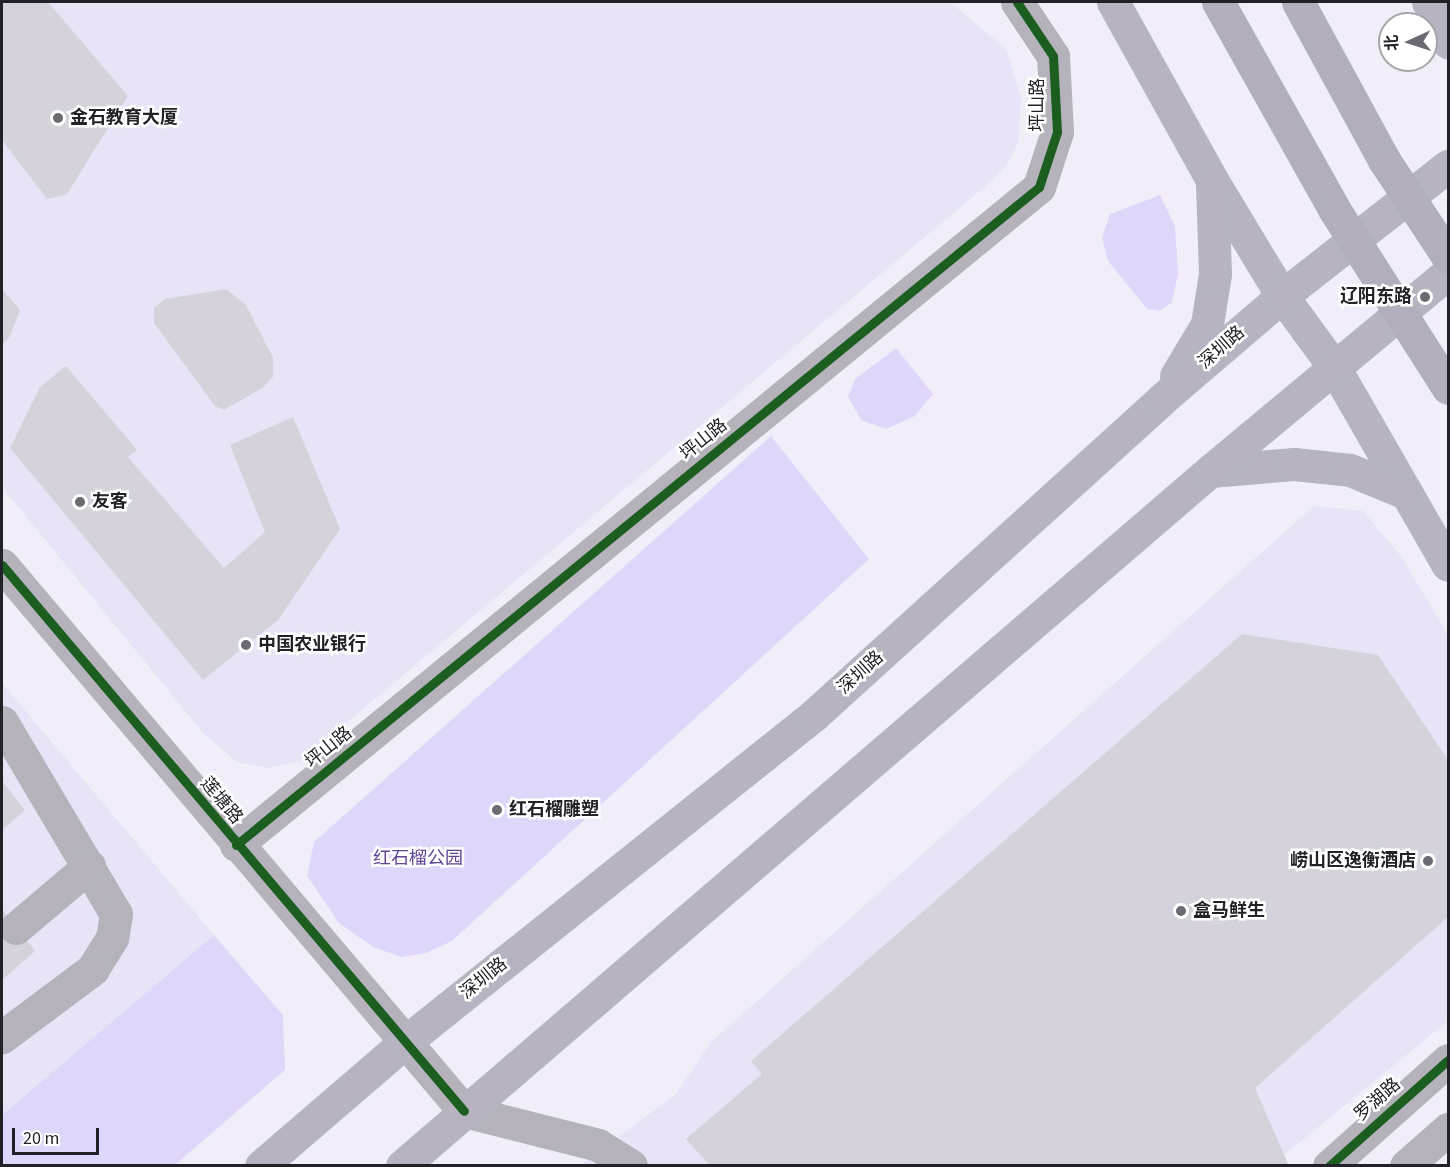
<!DOCTYPE html>
<meta charset="utf-8">
<style>
body{margin:0}
#map{position:relative;width:1450px;height:1167px;overflow:hidden;background:#f1eefa;font-family:"Source Sans 3","Noto Sans SC",sans-serif}
div>[style]{position:absolute}
[style*='--x']{left:calc(var(--x)*1px);top:calc(var(--y)*1px);width:calc(var(--w)*1px);rotate:calc(var(--a)*1deg)}
.built>*{inset:0;background:#e8e3f7}
.green>*{inset:0;background:#dfd7f9}
.building>*{inset:0;background:#d5d2dc}
.minor>*{height:33px;margin:-16.5px;padding:0 16.5px;transform-origin:16.5px;border-radius:16.5px;background:#b5b2bc}
.major>*{height:33px;margin:-16.5px;padding:0 16.5px;transform-origin:16.5px;border-radius:16.5px;background:#b7b3c1}
.highway>*{height:33px;margin:-16.5px;padding:0 16.5px;transform-origin:16.5px;border-radius:16.5px;background:#b2aebc}
.cycleway>*{height:9px;margin:-4.5px;padding:0 4.5px;transform-origin:4.5px;border-radius:4.5px;background:#1b5e20}
.dots>*{width:16px;height:16px;translate:-50% -50%;box-sizing:border-box;border:3px solid #fff;border-radius:50%}
span{translate:-50% -50%;white-space:nowrap;text-align:center;line-height:1.15;-webkit-text-stroke:5px #fff;paint-order:stroke}
.street-label{font-size:18px;color:#232128}
.poi-label{font-size:18px;color:#232128;font-weight:700}
.left{translate:0 -50%;text-align:left}
.right{translate:-100% -50%;text-align:right}
.park-label{font-size:18px;color:#604595}
.frame{position:absolute;inset:0;border:3px solid #232128;pointer-events:none}
.north{position:absolute;left:1378px;top:12px;width:60px;height:60px;box-sizing:border-box;background:#fff;border:2px solid #a7a6a9;border-radius:50%;rotate:267deg;font-size:16px;font-weight:700;line-height:24px;text-align:center;color:#232128}
.north::after{content:'';display:block;margin:auto;width:21px;height:27px;background:#6b6972;clip-path:polygon(50% 0,100% 100%,50% 72%,0 100%)}
.scale{position:absolute;left:12px;top:1128px;width:87px;height:27px;box-sizing:border-box;border:3px solid #232128;border-top:0;padding-left:8px;font-size:18px;line-height:21px;white-space:nowrap;color:#232128;-webkit-text-stroke:4px #fff;paint-order:stroke}
</style>
<div id="map">
<div class="built">
<i style="clip-path:polygon(2px 2px,950px 2px,1006px 49px,1021px 97px,1018px 143px,1007px 165px,982px 189px,301px 761px,268px 768px,237px 762px,204px 734px,2px 487px)"></i>
<i style="clip-path:polygon(1314px 506px,1363px 511px,1400px 555px,1448px 634px,1448px 1021px,1272px 1165px,579px 1166px,676px 1094px,711px 1042px)"></i>
<i style="clip-path:polygon(2px 683px,214px 935px,2px 1115px)"></i>
</div>
<div class="green">
<i style="clip-path:polygon(1160px 195px,1175px 226px,1178px 274px,1172px 302px,1160px 311px,1147px 309px,1108px 261px,1102px 238px,1110px 214px)"></i>
<i style="clip-path:polygon(896px 348px,933px 394px,915px 416px,886px 429px,861px 420px,848px 397px,855px 379px)"></i>
<i style="clip-path:polygon(771px 436px,869px 559px,452px 941px,426px 953px,401px 957px,373px 947px,339px 923px,307px 876px,314px 842px)"></i>
<i style="clip-path:polygon(214px 935px,283px 1015px,285px 1070px,175px 1165px,2px 1165px,2px 1115px)"></i>
</div>
<div class="building">
<i style="clip-path:polygon(2px 2px,48px 2px,128px 96px,67px 194px,47px 199px,2px 140px)"></i>
<i style="clip-path:polygon(2px 289px,20px 310px,9px 338px,2px 345px)"></i>
<i style="clip-path:polygon(226px 289px,246px 305px,273px 358px,273px 377px,262px 388px,224px 410px,215px 406px,154px 323px,154px 308px,165px 299px)"></i>
<i style="clip-path:polygon(66px 366px,137px 450px,128px 457px,224px 568px,265px 532px,230px 445px,293px 417px,340px 529px,278px 620px,203px 680px,10px 448px,40px 387px)"></i>
<i style="clip-path:polygon(1242px 634px,1378px 655px,1448px 760px,1448px 917px,1255px 1088px,1289px 1166px,710px 1166px,686px 1139px,762px 1074px,751px 1061px)"></i>
<i style="clip-path:polygon(2px 781px,25px 810px,2px 830px)"></i>
<i style="clip-path:polygon(2px 910px,35px 951px,2px 980px)"></i>
</div>
<div class="minor">
<i style="--x:2;--y:565;--w:715;--a:49.76"></i>
<i style="--x:464;--y:1111;--w:138;--a:14.2"></i>
<i style="--x:598;--y:1145;--w:39;--a:32"></i>
<i style="--x:2;--y:722;--w:223;--a:59.3"></i>
<i style="--x:116;--y:914;--w:24;--a:99"></i>
<i style="--x:112;--y:938;--w:36;--a:122"></i>
<i style="--x:93;--y:969;--w:114;--a:143.2"></i>
<i style="--x:236;--y:845;--w:1038;--a:-39.33"></i>
<i style="--x:1039;--y:187;--w:58;--a:-71.9"></i>
<i style="--x:1057;--y:132;--w:76;--a:-93"></i>
<i style="--x:1053;--y:56;--w:65;--a:-123.7"></i>
<i style="--x:16;--y:928;--w:96;--a:-40.3"></i>
<i style="--x:1329;--y:1166;--w:159;--a:-41.7"></i>
<i style="--x:1406;--y:1166;--w:56;--a:-41.4"></i>
</div>
<div class="major">
<i style="--x:1113;--y:2;--w:204;--a:60.9"></i>
<i style="--x:1212;--y:180;--w:135;--a:58.9"></i>
<i style="--x:1282;--y:296;--w:88;--a:53.8"></i>
<i style="--x:1334;--y:367;--w:228;--a:60.1"></i>
<i style="--x:1428;--y:2;--w:45;--a:63.4"></i>
<i style="--x:1176;--y:376;--w:61;--a:-59.2"></i>
<i style="--x:1207;--y:324;--w:51;--a:-80.9"></i>
<i style="--x:1215;--y:274;--w:92;--a:-91.9"></i>
<i style="--x:1210;--y:471;--w:84;--a:-4.8"></i>
<i style="--x:1294;--y:464;--w:56;--a:6.1"></i>
<i style="--x:1350;--y:470;--w:61;--a:22.3"></i>
<i style="--x:261;--y:1166;--w:190;--a:-40.7"></i>
<i style="--x:405;--y:1042;--w:524;--a:-38.64"></i>
<i style="--x:814;--y:715;--w:470;--a:-42.2"></i>
<i style="--x:1162;--y:399;--w:158;--a:-40.6"></i>
<i style="--x:1282;--y:296;--w:211;--a:-38.1"></i>
<i style="--x:402;--y:1166;--w:1066;--a:-40.7"></i>
<i style="--x:1210;--y:471;--w:310;--a:-39.8"></i>
</div>
<div class="highway">
<i style="--x:1218;--y:2;--w:237;--a:60.7"></i>
<i style="--x:1334;--y:209;--w:212;--a:57.5"></i>
<i style="--x:1298;--y:2;--w:180;--a:61.4"></i>
<i style="--x:1384;--y:160;--w:116;--a:56.6"></i>
</div>
<div class="cycleway">
<i style="--x:2;--y:565;--w:715;--a:49.76"></i>
<i style="--x:236;--y:845;--w:1038;--a:-39.33"></i>
<i style="--x:1039;--y:187;--w:58;--a:-71.9"></i>
<i style="--x:1057;--y:132;--w:76;--a:-93"></i>
<i style="--x:1053;--y:56;--w:65;--a:-123.7"></i>
<i style="--x:1329;--y:1166;--w:159;--a:-41.7"></i>
</div>
<div class="dots">
<i style="left:58px;top:118px;background:#6b6972"></i>
<i style="left:1425px;top:297px;background:#6b6972"></i>
<i style="left:80px;top:502px;background:#6b6972"></i>
<i style="left:246px;top:645px;background:#6b6972"></i>
<i style="left:497px;top:810px;background:#6b6972"></i>
<i style="left:1428px;top:861px;background:#6b6972"></i>
<i style="left:1181px;top:911px;background:#6b6972"></i>
</div>
<div class="street-label">
<span style="left:1038px;top:105px;rotate:-90deg">坪山路</span>
<span style="left:1222px;top:348px;rotate:-41deg">深圳路</span>
<span style="left:704px;top:440px;rotate:-39deg">坪山路</span>
<span style="left:861px;top:673px;rotate:-42deg">深圳路</span>
<span style="left:329px;top:748px;rotate:-39deg">坪山路</span>
<span style="left:221px;top:801px;rotate:50deg">莲塘路</span>
<span style="left:484px;top:979px;rotate:-39deg">深圳路</span>
<span style="left:1378px;top:1100px;rotate:-41deg">罗湖路</span>
</div>
<div class="poi-label">
<span class="left" style="left:70px;top:118px">金石教育大厦</span>
<span class="right" style="left:1412px;top:297px">辽阳东路</span>
<span class="left" style="left:92px;top:502px">友客</span>
<span class="left" style="left:258px;top:645px">中国农业银行</span>
<span class="left" style="left:509px;top:810px">红石榴雕塑</span>
<span class="right" style="left:1416px;top:861px">崂山区逸衡酒店</span>
<span class="left" style="left:1193px;top:911px">盒马鲜生</span>
</div>
<div class="park-label">
<span style="left:418px;top:859px">红石榴公园</span>
</div>
<div class="frame"></div>
<div class="north">北</div>
<div class="scale">20 m</div>
</div>
